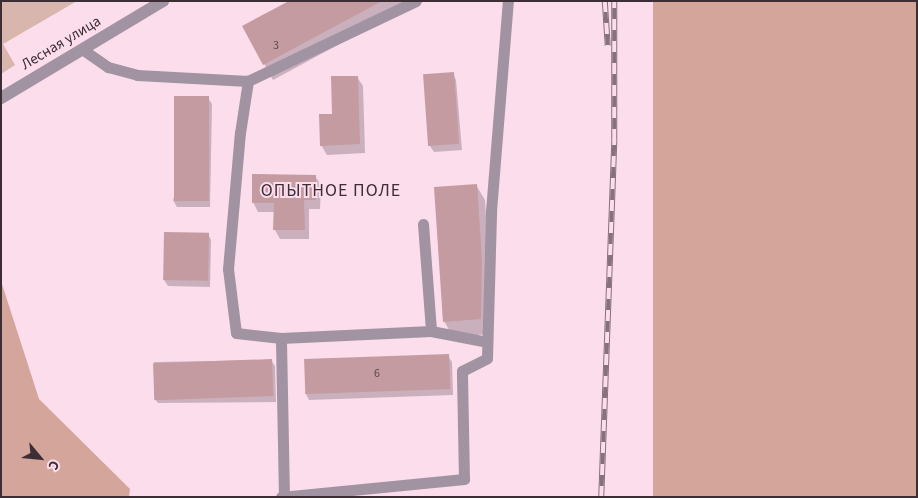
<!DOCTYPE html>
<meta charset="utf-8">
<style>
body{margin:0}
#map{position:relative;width:918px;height:498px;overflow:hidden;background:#fcddeb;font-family:"Source Sans 3",sans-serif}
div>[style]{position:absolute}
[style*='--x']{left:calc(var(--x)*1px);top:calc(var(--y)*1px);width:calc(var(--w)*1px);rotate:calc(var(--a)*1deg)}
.green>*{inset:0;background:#d8b5ad}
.forest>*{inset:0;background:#d3a59b;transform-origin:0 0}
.shadow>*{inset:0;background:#0003}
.building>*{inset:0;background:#c39ba0;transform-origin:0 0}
.service>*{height:11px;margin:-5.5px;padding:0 5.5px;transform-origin:5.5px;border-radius:5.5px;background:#a193a1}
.minor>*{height:12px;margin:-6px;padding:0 6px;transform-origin:6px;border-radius:6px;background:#a193a1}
.rail>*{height:5.5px;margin-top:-2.75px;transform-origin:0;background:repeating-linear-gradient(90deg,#fcddeb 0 11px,#87727c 0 22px);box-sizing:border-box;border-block:1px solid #87727c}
span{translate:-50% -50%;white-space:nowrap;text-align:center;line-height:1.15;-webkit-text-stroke:4px #fcddeb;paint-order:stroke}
.number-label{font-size:12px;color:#5e4950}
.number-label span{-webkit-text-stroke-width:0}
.street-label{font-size:15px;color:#3d2e36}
.quarter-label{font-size:18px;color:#3d2e36;letter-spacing:1px}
.frame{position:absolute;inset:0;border:2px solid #3d2e36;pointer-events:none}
.north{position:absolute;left:15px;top:433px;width:50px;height:50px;-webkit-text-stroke:4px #fcddeb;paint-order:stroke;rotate:118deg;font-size:14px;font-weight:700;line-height:20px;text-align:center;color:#3d2e36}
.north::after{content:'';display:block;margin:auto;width:18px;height:22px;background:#3d2e36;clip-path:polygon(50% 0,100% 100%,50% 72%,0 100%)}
</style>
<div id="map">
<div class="green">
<i style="clip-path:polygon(1px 1px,77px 1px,3px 44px,15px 65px,1px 74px)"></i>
</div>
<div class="forest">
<i style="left:653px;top:1px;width:264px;height:496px"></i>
<i style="clip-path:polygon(1px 281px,39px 399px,130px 489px,129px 497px,1px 497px)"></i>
</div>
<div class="shadow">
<i style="clip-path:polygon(291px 1px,419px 1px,273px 80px,244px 27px)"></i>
<i style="clip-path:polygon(453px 74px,456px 80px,462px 150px,434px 152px,430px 146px)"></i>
<i style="clip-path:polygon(357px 77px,363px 86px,365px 153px,327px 155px,321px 145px,333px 115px)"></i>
<i style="clip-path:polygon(208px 98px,212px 104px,210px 207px,177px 207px,173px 200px)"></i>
<i style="clip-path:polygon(315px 176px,321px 185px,320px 209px,309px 209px,309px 239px,280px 239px,275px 230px,275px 212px,258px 212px,253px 202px)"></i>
<i style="clip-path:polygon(476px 185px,485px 200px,490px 278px,489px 334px,453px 337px,444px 321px)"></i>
<i style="clip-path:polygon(208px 234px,211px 240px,210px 287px,168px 286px,164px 280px)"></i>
<i style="clip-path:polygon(448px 356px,452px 362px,453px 395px,309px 400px,306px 394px)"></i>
<i style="clip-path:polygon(271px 360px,275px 366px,276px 402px,158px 403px,154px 397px,154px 362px)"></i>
</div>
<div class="building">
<i style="clip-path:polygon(289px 1px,382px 1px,263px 65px,242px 26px)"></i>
<i style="left:454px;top:72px;width:72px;height:31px;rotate:86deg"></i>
<i style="clip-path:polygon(331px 76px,358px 76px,360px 144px,320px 146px,319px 114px,332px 114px)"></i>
<i style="left:174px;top:96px;width:35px;height:105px"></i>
<i style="clip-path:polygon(252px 174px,316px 175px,316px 200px,304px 200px,305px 230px,273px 230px,274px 203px,252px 203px)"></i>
<i style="clip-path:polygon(477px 184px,482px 261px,481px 319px,443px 322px,434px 187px)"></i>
<i style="left:164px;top:232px;width:45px;height:48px;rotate:1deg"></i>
<i style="left:449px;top:354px;width:35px;height:145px;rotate:88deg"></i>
<i style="left:272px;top:359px;width:37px;height:119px;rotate:88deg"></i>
</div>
<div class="service">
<i style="--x:82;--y:49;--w:32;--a:35"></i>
<i style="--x:108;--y:67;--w:30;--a:15"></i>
<i style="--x:137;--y:75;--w:111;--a:3.1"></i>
<i style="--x:423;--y:224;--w:107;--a:85.7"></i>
<i style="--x:281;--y:338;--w:150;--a:-2.7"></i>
<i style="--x:431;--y:331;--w:57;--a:11.1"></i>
<i style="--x:281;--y:497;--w:184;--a:-5.6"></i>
<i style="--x:464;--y:479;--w:108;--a:-91.1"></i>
<i style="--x:462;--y:371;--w:28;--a:-27"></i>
<i style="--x:487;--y:358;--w:147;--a:-88.4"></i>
<i style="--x:491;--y:211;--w:211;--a:-85.4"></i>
<i style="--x:284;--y:497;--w:159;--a:-91.1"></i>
<i style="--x:281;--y:338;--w:45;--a:-173.7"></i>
<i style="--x:236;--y:333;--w:64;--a:-97.1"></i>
<i style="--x:228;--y:269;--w:137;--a:-85"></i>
<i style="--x:240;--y:133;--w:53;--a:-81.3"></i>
<i style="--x:248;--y:81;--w:186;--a:-25.5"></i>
</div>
<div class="minor">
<i style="--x:1;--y:98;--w:189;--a:-30.9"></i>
</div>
<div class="rail">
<i style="--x:605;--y:1;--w:45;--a:86.2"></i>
<i style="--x:601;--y:497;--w:357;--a:-87.9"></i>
<i style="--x:614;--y:140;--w:139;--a:-90"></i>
</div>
<div class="number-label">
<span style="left:276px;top:46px">3</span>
<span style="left:377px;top:374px">6</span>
</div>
<div class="street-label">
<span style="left:61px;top:43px;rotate:-31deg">Лесная улица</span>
</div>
<div class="quarter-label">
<span style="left:331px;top:191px">ОПЫТНОЕ ПОЛЕ</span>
</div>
<div class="frame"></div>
<div class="north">С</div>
</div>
